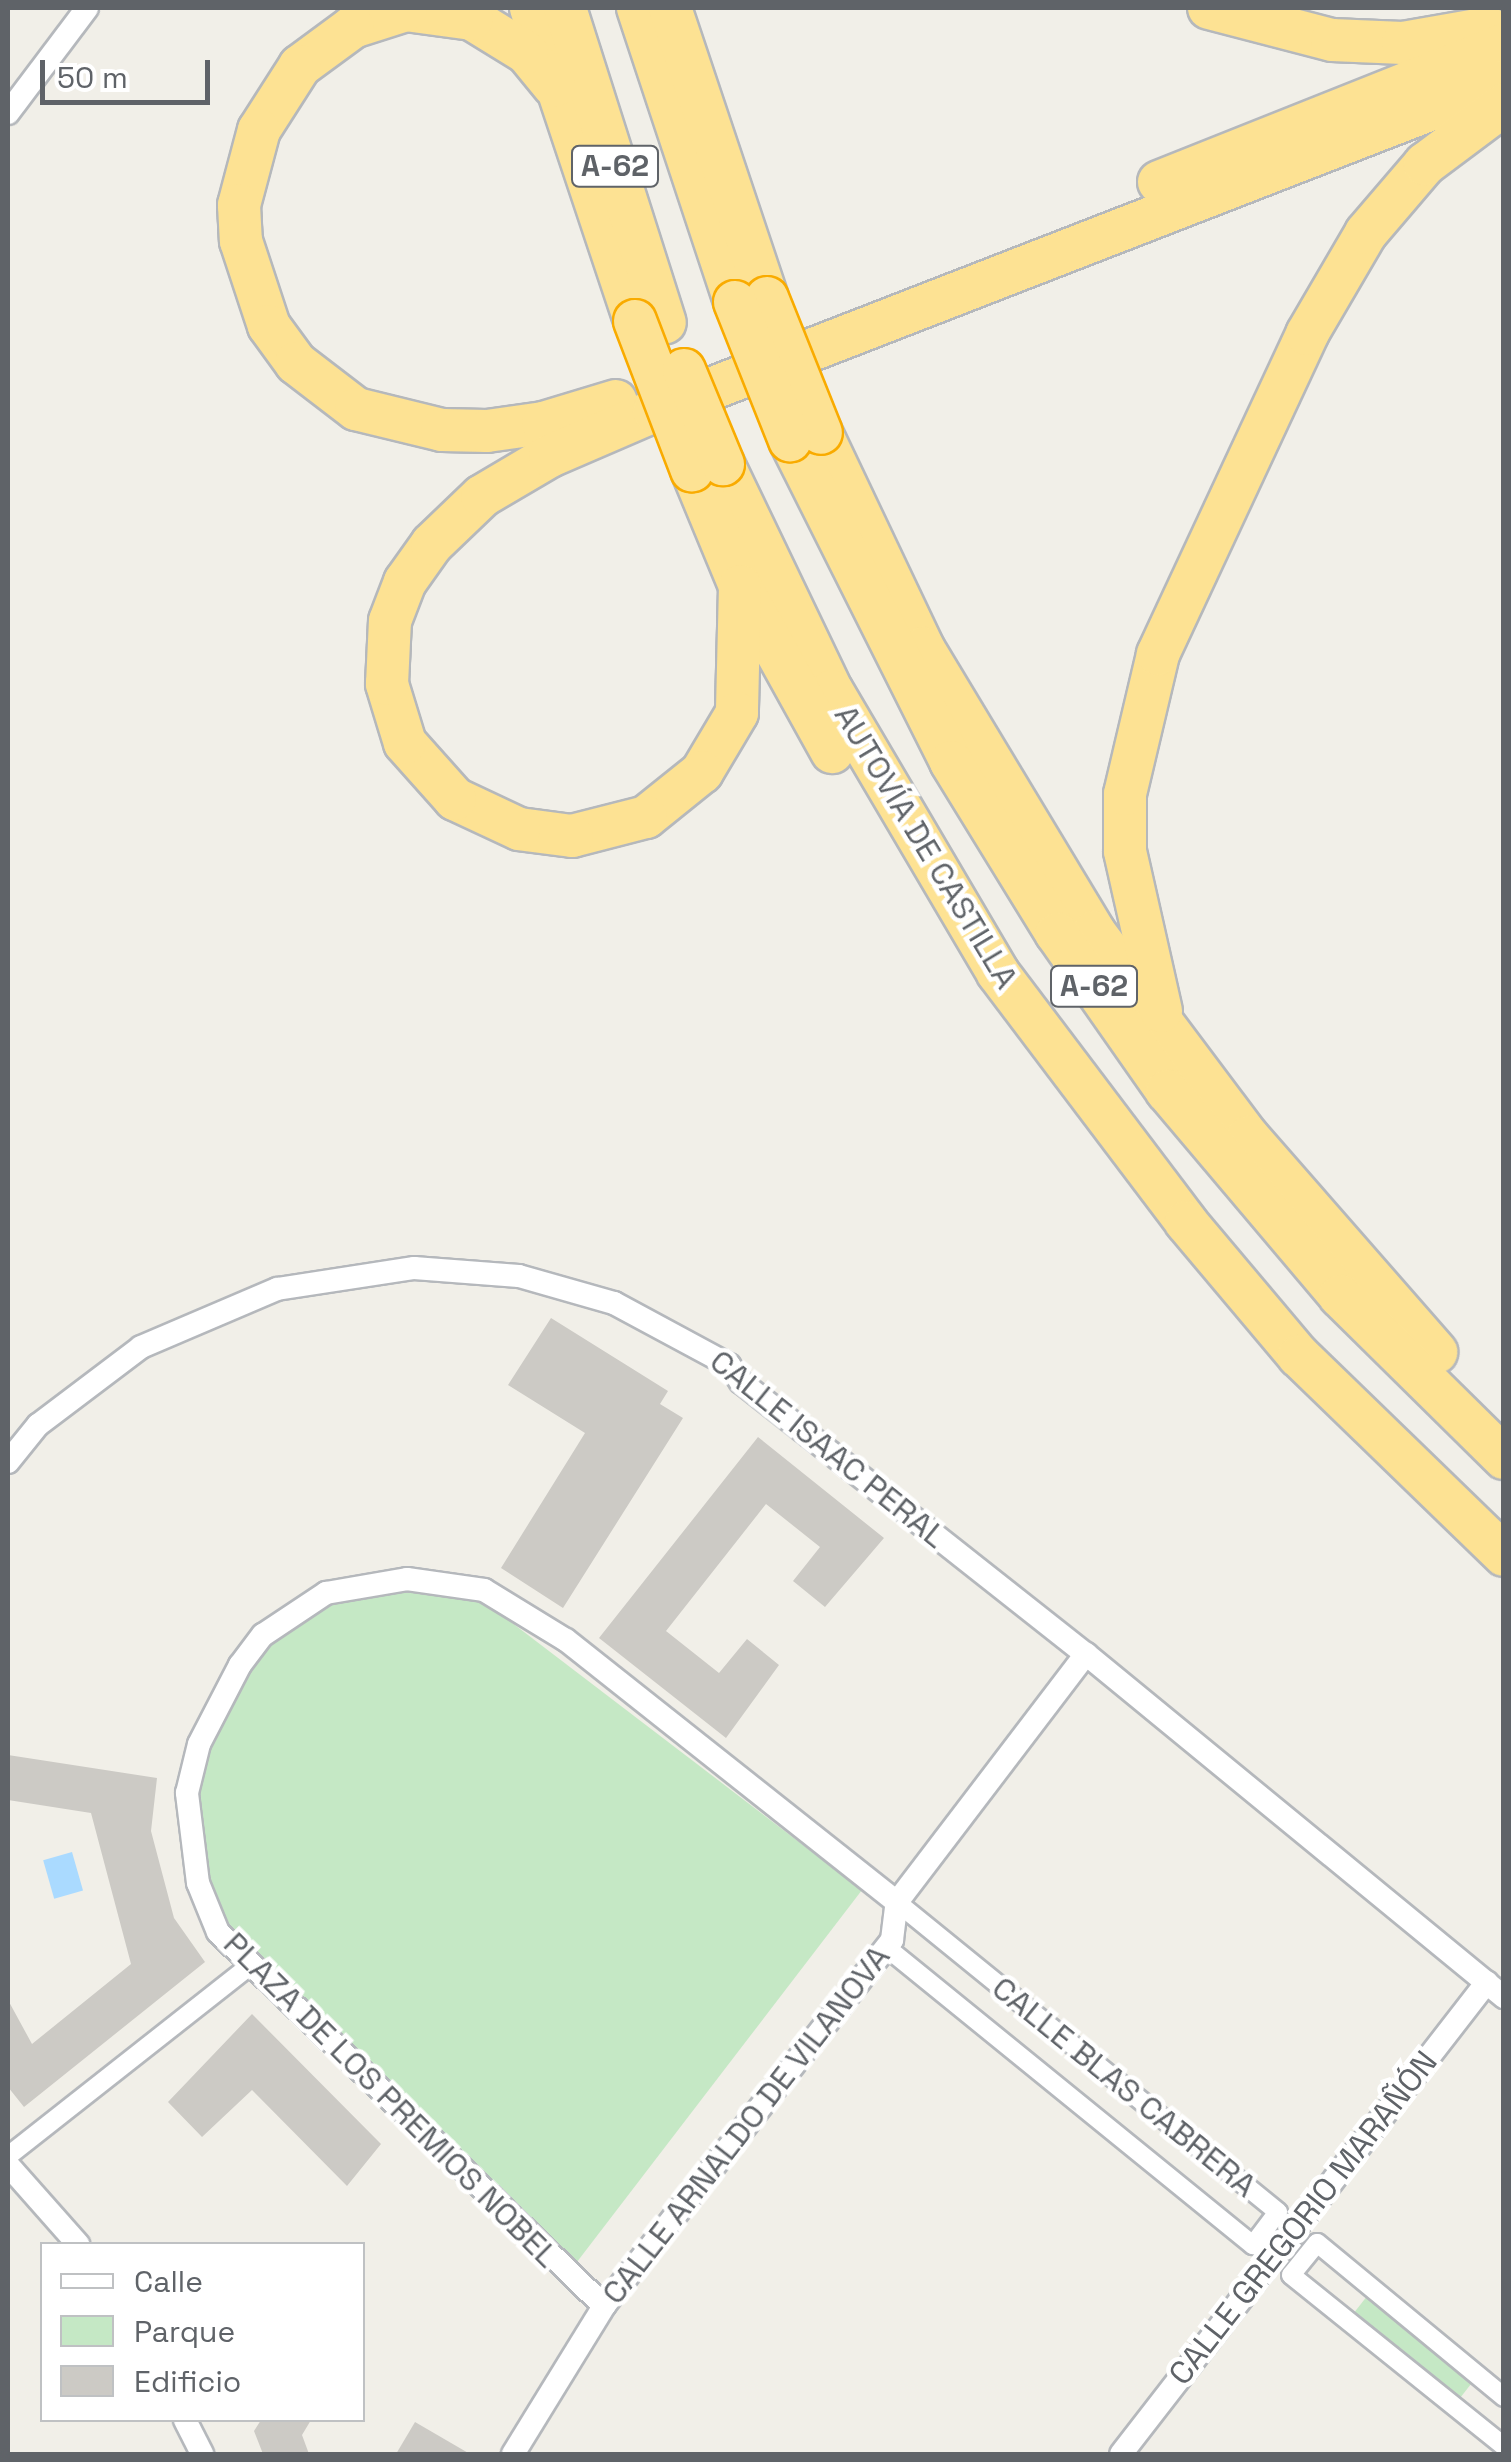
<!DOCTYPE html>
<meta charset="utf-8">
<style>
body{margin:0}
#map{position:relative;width:1511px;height:2462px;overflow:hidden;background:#f1efe8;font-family:"Space Grotesk",sans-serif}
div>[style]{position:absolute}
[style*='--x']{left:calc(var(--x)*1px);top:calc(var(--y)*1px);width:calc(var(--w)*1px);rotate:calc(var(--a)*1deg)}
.green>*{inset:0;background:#c5e8c5;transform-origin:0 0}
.water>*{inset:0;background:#aadaff;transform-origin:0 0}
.building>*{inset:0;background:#cccac5}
.roads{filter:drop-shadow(2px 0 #b5b8bc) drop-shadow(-2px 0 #b5b8bc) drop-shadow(0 2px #b5b8bc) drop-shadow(0 -2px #b5b8bc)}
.pedestrian>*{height:18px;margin:-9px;padding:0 9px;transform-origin:9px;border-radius:9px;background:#fff}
.minor>*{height:22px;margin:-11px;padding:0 11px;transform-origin:11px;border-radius:11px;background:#fff}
.motorway>*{height:42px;margin:-21px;padding:0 21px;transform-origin:21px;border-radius:21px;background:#fde293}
.bridges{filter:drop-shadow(2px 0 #f9ab00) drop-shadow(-2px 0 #f9ab00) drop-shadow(0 2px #f9ab00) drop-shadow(0 -2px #f9ab00)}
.motorway-bridge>*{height:42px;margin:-21px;padding:0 21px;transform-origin:21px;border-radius:21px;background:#fde293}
span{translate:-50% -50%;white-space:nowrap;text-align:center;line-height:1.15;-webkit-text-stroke:9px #fff;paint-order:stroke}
.shield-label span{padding:2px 8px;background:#fff;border:2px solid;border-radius:8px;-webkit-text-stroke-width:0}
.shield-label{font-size:30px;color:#5f6368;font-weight:700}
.street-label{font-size:32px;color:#5f6368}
.frame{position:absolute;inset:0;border:10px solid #5f6368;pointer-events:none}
.legend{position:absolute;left:40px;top:2242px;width:325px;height:180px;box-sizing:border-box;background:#fff;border:2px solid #bfc1c3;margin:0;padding:12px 18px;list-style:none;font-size:30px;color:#5f6368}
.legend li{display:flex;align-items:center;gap:20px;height:50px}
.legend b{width:50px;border:2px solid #bfc1c3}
.scale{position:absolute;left:40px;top:60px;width:170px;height:45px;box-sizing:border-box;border:5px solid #5f6368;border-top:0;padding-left:12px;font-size:30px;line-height:35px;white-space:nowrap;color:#5f6368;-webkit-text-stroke:8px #fff;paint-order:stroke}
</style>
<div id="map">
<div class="green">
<i style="clip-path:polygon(454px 1592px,494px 1609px,862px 1890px,567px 2275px,228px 1928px,201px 1860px,195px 1796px,208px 1748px,253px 1657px,314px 1608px,379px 1593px)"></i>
<i style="left:1375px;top:2286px;width:136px;height:35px;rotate:38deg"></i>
</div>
<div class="water">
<i style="left:72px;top:1852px;width:40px;height:30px;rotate:74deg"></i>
</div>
<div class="building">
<i style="clip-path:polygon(551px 1318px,668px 1391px,660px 1404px,683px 1418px,563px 1608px,501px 1568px,585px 1433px,508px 1385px)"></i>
<i style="clip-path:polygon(758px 1437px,884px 1538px,825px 1607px,793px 1581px,820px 1547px,766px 1504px,666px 1631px,719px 1673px,747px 1639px,779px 1665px,726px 1738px,599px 1638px)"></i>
<i style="clip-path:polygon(8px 1755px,157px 1778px,151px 1831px,174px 1918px,205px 1962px,24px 2107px,8px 2087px,8px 2000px,32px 2044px,131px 1964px,91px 1813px,8px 1800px)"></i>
<i style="clip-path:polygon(252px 2014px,381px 2144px,347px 2186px,252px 2090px,202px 2137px,168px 2102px)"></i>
<i style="clip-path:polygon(261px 2420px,311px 2420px,302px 2435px,309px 2454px,263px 2454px,254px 2431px)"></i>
<i style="clip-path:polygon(415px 2422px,470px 2454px,396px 2454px)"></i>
</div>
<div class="roads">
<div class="pedestrian">
<i style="--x:886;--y:1947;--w:473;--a:39.1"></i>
<i style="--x:1253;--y:2245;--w:41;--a:-52.9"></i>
<i style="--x:1278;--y:2212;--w:491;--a:-140.9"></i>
<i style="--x:8;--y:2156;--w:309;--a:-38.2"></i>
<i style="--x:1504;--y:2397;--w:242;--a:-140.5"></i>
<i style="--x:1317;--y:2243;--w:41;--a:129.1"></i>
<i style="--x:1291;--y:2275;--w:273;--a:38.8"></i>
</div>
<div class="minor">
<i style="--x:8;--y:113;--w:131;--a:-53"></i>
<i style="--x:8;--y:1462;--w:48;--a:-51"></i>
<i style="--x:38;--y:1425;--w:129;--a:-37.1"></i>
<i style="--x:141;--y:1347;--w:148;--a:-23.1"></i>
<i style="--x:277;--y:1289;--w:139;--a:-8.7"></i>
<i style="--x:414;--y:1268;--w:105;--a:4.4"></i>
<i style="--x:519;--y:1276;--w:99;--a:15.9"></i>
<i style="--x:614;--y:1303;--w:131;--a:28.3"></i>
<i style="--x:729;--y:1365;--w:21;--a:55"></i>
<i style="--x:741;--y:1382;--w:439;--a:38.3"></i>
<i style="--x:1086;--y:1654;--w:541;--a:39.37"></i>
<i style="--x:8;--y:2165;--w:106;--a:48.5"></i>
<i style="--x:604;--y:2306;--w:537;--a:-135.9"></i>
<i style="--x:218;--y:1932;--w:53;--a:-112.2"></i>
<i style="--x:198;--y:1883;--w:91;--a:-97"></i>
<i style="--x:187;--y:1793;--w:50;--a:-76.2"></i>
<i style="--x:199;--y:1744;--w:89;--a:-62.6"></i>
<i style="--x:240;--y:1665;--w:38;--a:-53"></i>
<i style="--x:263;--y:1635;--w:76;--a:-33.7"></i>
<i style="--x:326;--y:1593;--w:82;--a:-9.8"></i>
<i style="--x:407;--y:1579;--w:78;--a:8.1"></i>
<i style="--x:484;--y:1590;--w:96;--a:31.4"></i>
<i style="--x:566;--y:1640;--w:422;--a:38.4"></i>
<i style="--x:185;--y:2420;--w:38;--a:63"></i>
<i style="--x:513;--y:2454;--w:174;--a:-58.4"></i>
<i style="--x:604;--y:2306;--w:466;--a:-51.8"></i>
<i style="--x:892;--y:1940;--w:38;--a:-83"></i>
<i style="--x:897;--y:1902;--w:312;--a:-52.7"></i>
<i style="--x:1121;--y:2454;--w:597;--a:-52.21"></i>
</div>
<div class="motorway">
<i style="--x:531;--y:8;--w:324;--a:71.6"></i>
<i style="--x:565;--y:8;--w:330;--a:72.4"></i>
<i style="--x:638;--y:8;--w:310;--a:71.7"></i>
<i style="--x:670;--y:8;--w:306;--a:71.5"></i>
<i style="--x:1209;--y:8;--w:127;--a:14.6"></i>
<i style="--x:1332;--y:40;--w:71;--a:2.4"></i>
<i style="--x:1403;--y:43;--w:87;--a:-9.9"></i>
<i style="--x:554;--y:86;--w:43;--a:-129.3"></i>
<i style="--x:527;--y:53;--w:65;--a:-148.3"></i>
<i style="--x:472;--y:19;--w:67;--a:-172.2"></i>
<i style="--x:406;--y:10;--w:56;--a:162.2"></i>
<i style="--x:353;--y:27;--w:66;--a:143.7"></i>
<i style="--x:300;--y:66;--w:76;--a:122.6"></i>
<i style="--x:259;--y:130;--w:78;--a:104.9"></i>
<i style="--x:239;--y:205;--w:36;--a:87"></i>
<i style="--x:241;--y:241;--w:89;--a:71.8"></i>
<i style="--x:269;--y:326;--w:46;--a:53.9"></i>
<i style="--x:296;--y:363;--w:76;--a:37.5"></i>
<i style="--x:356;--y:409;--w:89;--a:13.7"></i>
<i style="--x:442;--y:430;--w:45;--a:1.3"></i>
<i style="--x:487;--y:431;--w:57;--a:-8.1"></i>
<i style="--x:543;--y:423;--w:76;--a:-16.8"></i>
<i style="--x:1159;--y:182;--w:371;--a:-21.7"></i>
<i style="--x:821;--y:433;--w:238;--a:64.6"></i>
<i style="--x:923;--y:648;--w:332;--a:58.9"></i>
<i style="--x:1094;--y:932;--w:256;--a:53.1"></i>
<i style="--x:1248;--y:1137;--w:286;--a:48.8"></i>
<i style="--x:790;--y:440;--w:360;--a:63.4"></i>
<i style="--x:951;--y:762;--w:202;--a:58.4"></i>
<i style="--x:1057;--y:934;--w:192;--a:55"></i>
<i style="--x:1167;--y:1091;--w:268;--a:49.8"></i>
<i style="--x:1340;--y:1296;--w:231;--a:44.6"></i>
<i style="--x:723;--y:464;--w:252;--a:64.4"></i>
<i style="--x:832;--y:691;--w:327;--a:59.5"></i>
<i style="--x:998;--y:973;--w:312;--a:52.9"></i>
<i style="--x:1186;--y:1222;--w:175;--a:49.9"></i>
<i style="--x:1299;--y:1356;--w:286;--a:44.1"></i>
<i style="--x:692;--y:470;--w:126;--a:67.5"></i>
<i style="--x:740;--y:586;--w:190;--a:61"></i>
<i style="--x:740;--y:586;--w:127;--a:91.4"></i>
<i style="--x:737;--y:713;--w:69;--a:120.7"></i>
<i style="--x:702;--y:772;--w:72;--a:141.2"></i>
<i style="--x:646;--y:817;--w:76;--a:165.6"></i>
<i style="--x:572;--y:836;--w:53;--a:-172.5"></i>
<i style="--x:519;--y:829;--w:71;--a:-154.9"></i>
<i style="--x:455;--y:799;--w:75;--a:-131.8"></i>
<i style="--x:405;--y:743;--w:62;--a:-107"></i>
<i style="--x:387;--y:684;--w:63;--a:-87.3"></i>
<i style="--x:390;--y:621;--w:42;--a:-69"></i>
<i style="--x:405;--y:582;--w:47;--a:-54.6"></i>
<i style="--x:432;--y:544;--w:69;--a:-43.8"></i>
<i style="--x:482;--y:496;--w:79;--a:-30.5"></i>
<i style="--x:550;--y:456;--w:113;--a:-23.4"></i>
<i style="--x:654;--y:411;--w:912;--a:-21.22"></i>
<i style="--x:1161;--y:1011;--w:164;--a:-102.7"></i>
<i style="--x:1125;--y:851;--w:57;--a:-90"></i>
<i style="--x:1125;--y:794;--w:144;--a:-76.7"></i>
<i style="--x:1158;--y:654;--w:353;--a:-65"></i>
<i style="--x:1307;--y:334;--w:117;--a:-59.7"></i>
<i style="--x:1366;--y:233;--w:91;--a:-49.5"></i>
<i style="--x:1425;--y:164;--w:99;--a:-36.8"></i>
</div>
</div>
<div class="bridges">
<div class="motorway-bridge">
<i style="--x:767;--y:298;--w:145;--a:68.2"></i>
<i style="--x:735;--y:302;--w:149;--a:68.3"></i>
<i style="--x:635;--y:321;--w:160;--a:69.1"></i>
<i style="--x:684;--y:370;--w:102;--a:67.5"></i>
</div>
</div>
<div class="shield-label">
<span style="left:615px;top:166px">A-62</span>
<span style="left:1094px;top:986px">A-62</span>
</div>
<div class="street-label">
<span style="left:926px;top:847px;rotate:59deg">AUTOVÍA DE CASTILLA</span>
<span style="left:828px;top:1449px;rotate:39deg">CALLE ISAAC PERAL</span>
<span style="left:1124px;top:2087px;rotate:39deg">CALLE BLAS CABRERA</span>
<span style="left:391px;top:2100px;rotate:45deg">PLAZA DE LOS PREMIOS NOBEL</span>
<span style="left:746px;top:2125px;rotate:-52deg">CALLE ARNALDO DE VILANOVA</span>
<span style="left:1303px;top:2218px;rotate:-52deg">CALLE GREGORIO MARAÑÓN</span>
</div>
<div class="frame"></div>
<ul class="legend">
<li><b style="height:12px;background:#fff"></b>Calle</li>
<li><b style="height:28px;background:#c5e8c5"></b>Parque</li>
<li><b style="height:28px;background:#cccac5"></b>Edificio</li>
</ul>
<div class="scale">50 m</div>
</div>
